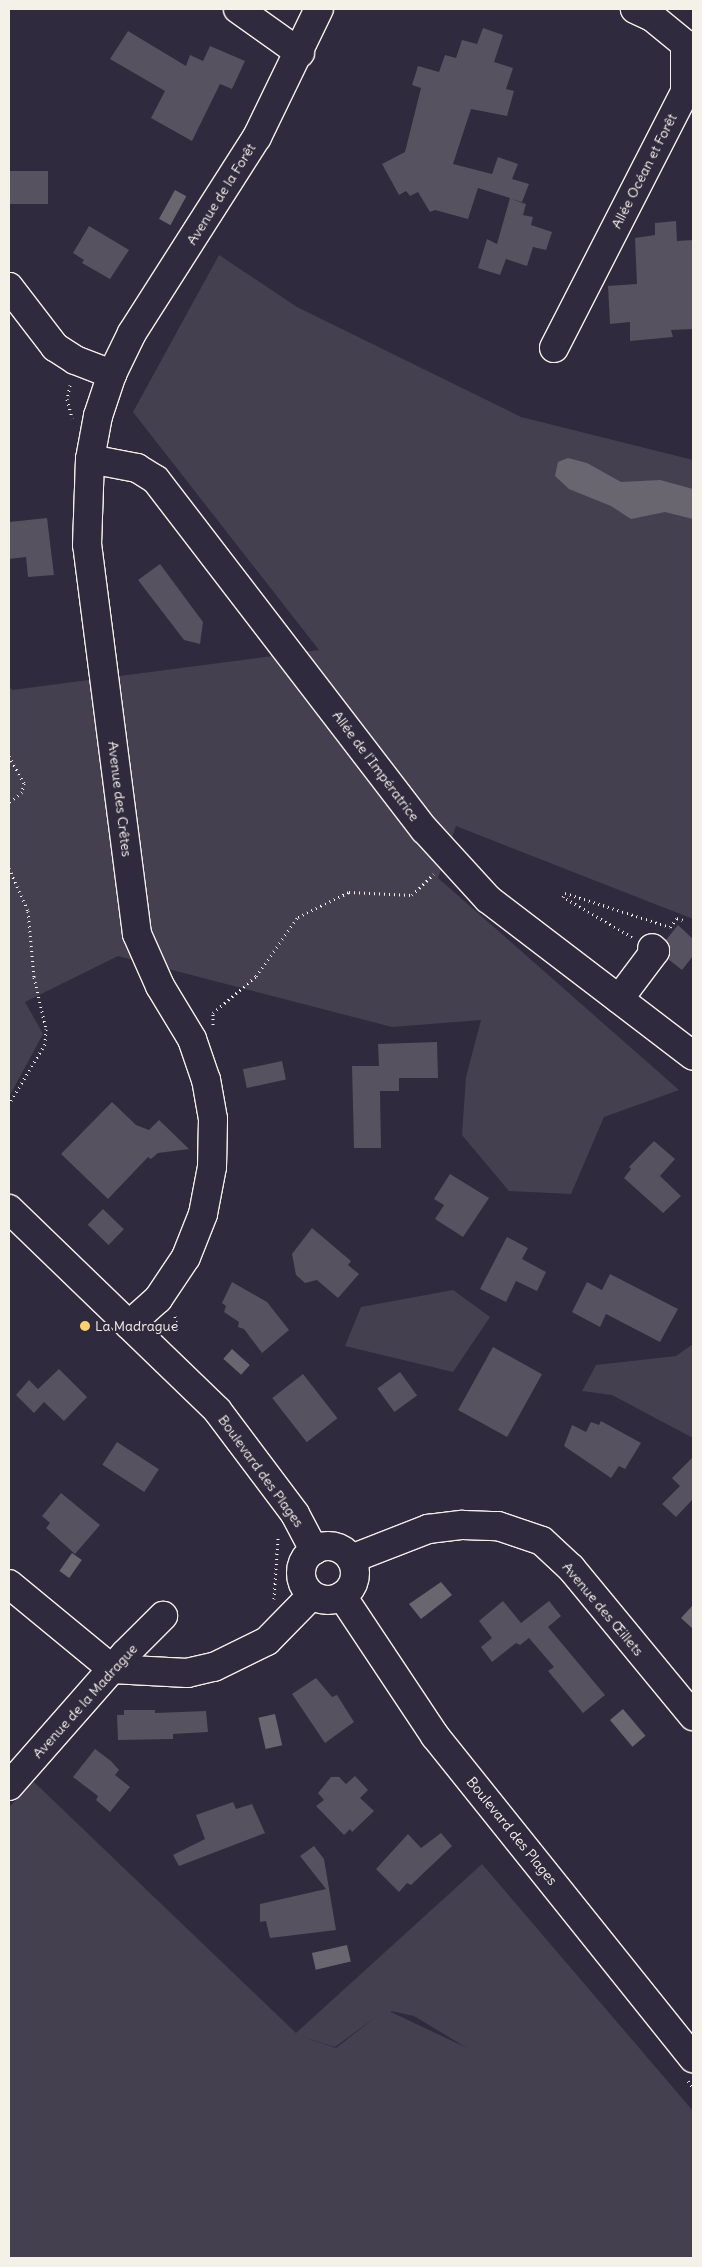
<!DOCTYPE html>
<meta charset="utf-8">
<style>
body{margin:0}
#map{position:relative;width:702px;height:2267px;overflow:hidden;background:#2f2a3d;font-family:Delius,sans-serif}
div>[style]{position:absolute}
[style*='--x']{left:calc(var(--x)*1px);top:calc(var(--y)*1px);width:calc(var(--w)*1px);rotate:calc(var(--a)*1deg)}
.green>*{inset:0;background:#454050}
.water>*{inset:0;background:#6a6670;transform-origin:0 0}
.building>*{inset:0;background:#56525f;transform-origin:0 0}
.path>*{height:3px;margin-top:-1.5px;transform-origin:0;background:repeating-linear-gradient(90deg,#f4f1e8 0 1px,transparent 0 5px)}
.roads{filter:drop-shadow(1px 0 #f4f1e8) drop-shadow(-1px 0 #f4f1e8) drop-shadow(0 1px #f4f1e8) drop-shadow(0 -1px #f4f1e8)}
.minor>*{height:28px;margin:-14px;padding:0 14px;transform-origin:14px;border-radius:14px;background:#2f2a3d}
.major>*{height:28px;margin:-14px;padding:0 14px;transform-origin:14px;border-radius:14px;background:#2f2a3d}
.major>.ring{margin:-14px;padding:0;box-sizing:content-box;background:none;border:28px solid #2f2a3d;border-radius:50%}
.dots>*{width:14px;height:14px;translate:-50% -50%;box-sizing:border-box;border:2px solid #2f2a3d;border-radius:50%}
span{translate:-50% -50%;white-space:nowrap;text-align:center;line-height:1.15;-webkit-text-stroke:4.5px #2f2a3d;paint-order:stroke}
.street-label{font-size:14px;color:#f4f1e8}
.poi-label{font-size:14px;color:#f4f1e8}
.left{translate:0 -50%;text-align:left}
.frame{position:absolute;inset:0;border:10px solid #f4f1e8;pointer-events:none}
</style>
<div id="map">
<div class="green">
<i style="clip-path:polygon(219px 255px,297px 307px,521px 417px,693px 460px,693px 919px,456px 826px,438px 878px,679px 1090px,604px 1117px,571px 1194px,509px 1191px,462px 1135px,466px 1077px,481px 1020px,392px 1027px,118px 956px,25px 1002px,43px 1034px,9px 1097px,9px 685px,12px 690px,319px 650px,133px 412px)"></i>
<i style="clip-path:polygon(453px 1290px,490px 1317px,453px 1372px,345px 1346px,361px 1307px)"></i>
<i style="clip-path:polygon(693px 1344px,693px 1438px,612px 1395px,582px 1391px,596px 1365px,676px 1356px)"></i>
<i style="clip-path:polygon(evenodd,34px 1782px,296px 2033px,482px 1864px,693px 2111px,693px 2258px,9px 2258px,9px 1807px,34px 1782px,391px 2011px,414px 2016px,467px 2048px,391px 2012px,391px 2011px,34px 1782px,377px 2016px,336px 2048px,300px 2036px,335px 2047px,377px 2016px)"></i>
</div>
<div class="water">
<i style="left:175px;top:190px;width:13px;height:33px;rotate:29deg"></i>
<i style="clip-path:polygon(568px 458px,587px 463px,621px 482px,660px 480px,693px 489px,693px 519px,665px 512px,631px 519px,611px 506px,569px 489px,555px 476px,558px 462px)"></i>
<i style="left:232px;top:1349px;width:24px;height:13px;rotate:42deg"></i>
<i style="left:72px;top:1553px;width:12px;height:22px;rotate:35deg"></i>
<i style="clip-path:polygon(441px 1582px,452px 1595px,421px 1619px,409px 1604px)"></i>
<i style="clip-path:polygon(693px 1605px,693px 1629px,681px 1618px)"></i>
<i style="left:623px;top:1709px;width:35px;height:17px;rotate:50deg"></i>
<i style="left:275px;top:1714px;width:32px;height:17px;rotate:77deg"></i>
<i style="left:347px;top:1945px;width:17px;height:36px;rotate:77deg"></i>
</div>
<div class="building">
<i style="clip-path:polygon(483px 28px,503px 35px,494px 62px,513px 68px,506px 89px,514px 91px,507px 116px,471px 109px,453px 164px,492px 174px,498px 157px,518px 164px,512px 179px,529px 184px,522px 202px,511px 199px,526px 204px,523px 215px,533px 217px,531px 225px,552px 232px,546px 250px,533px 247px,527px 266px,506px 259px,500px 275px,478px 268px,487px 239px,497px 244px,510px 198px,478px 188px,468px 219px,435px 210px,430px 212px,418px 192px,410px 196px,406px 191px,399px 195px,382px 164px,405px 152px,421px 88px,412px 85px,418px 66px,439px 72px,445px 55px,456px 58px,462px 40px,477px 44px)"></i>
<i style="clip-path:polygon(128px 31px,186px 66px,190px 55px,203px 61px,210px 46px,245px 61px,232px 89px,220px 84px,192px 141px,151px 118px,165px 91px,110px 59px)"></i>
<i style="left:9px;top:171px;width:39px;height:33px"></i>
<i style="clip-path:polygon(676px 221px,677px 241px,693px 240px,693px 329px,671px 330px,673px 337px,630px 341px,630px 322px,610px 324px,608px 286px,637px 284px,635px 238px,655px 235px,655px 223px)"></i>
<i style="clip-path:polygon(89px 226px,129px 250px,110px 279px,82px 263px,84px 260px,73px 253px)"></i>
<i style="clip-path:polygon(47px 518px,54px 575px,28px 577px,26px 557px,9px 559px,9px 522px)"></i>
<i style="clip-path:polygon(160px 564px,203px 622px,200px 644px,184px 640px,138px 580px)"></i>
<i style="clip-path:polygon(678px 925px,693px 939px,693px 956px,682px 970px,668px 959px,670px 947px,666px 940px)"></i>
<i style="clip-path:polygon(437px 1042px,438px 1078px,399px 1078px,399px 1091px,380px 1091px,381px 1148px,354px 1148px,352px 1066px,379px 1066px,378px 1044px)"></i>
<i style="left:282px;top:1061px;width:19px;height:40px;rotate:78deg"></i>
<i style="clip-path:polygon(112px 1102px,136px 1125px,149px 1130px,159px 1120px,189px 1149px,158px 1153px,151px 1159px,148px 1157px,108px 1199px,61px 1154px)"></i>
<i style="clip-path:polygon(654px 1141px,675px 1159px,660px 1176px,681px 1196px,663px 1213px,624px 1178px,631px 1169px,629px 1167px)"></i>
<i style="clip-path:polygon(450px 1174px,489px 1198px,463px 1237px,435px 1219px,444px 1205px,434px 1199px)"></i>
<i style="left:103px;top:1209px;width:29px;height:22px;rotate:44deg"></i>
<i style="clip-path:polygon(312px 1228px,351px 1261px,348px 1265px,359px 1274px,338px 1298px,317px 1280px,305px 1283px,296px 1275px,292px 1254px)"></i>
<i style="clip-path:polygon(507px 1237px,528px 1248px,522px 1259px,546px 1272px,537px 1291px,516px 1281px,506px 1302px,480px 1289px)"></i>
<i style="clip-path:polygon(610px 1274px,678px 1309px,660px 1342px,606px 1314px,600px 1327px,572px 1312px,587px 1282px,602px 1290px)"></i>
<i style="clip-path:polygon(232px 1282px,267px 1302px,289px 1330px,262px 1353px,244px 1329px,238px 1327px,239px 1322px,224px 1312px,226px 1306px,222px 1303px)"></i>
<i style="left:493px;top:1347px;width:56px;height:72px;rotate:29deg"></i>
<i style="clip-path:polygon(59px 1369px,87px 1397px,64px 1421px,44px 1402px,34px 1413px,16px 1395px,29px 1380px,38px 1389px)"></i>
<i style="left:400px;top:1372px;width:29px;height:28px;rotate:54deg"></i>
<i style="left:303px;top:1374px;width:56px;height:39px;rotate:52deg"></i>
<i style="clip-path:polygon(601px 1421px,641px 1443px,625px 1469px,619px 1466px,611px 1478px,564px 1446px,572px 1425px,586px 1432px,591px 1422px,599px 1425px)"></i>
<i style="left:117px;top:1442px;width:50px;height:27px;rotate:33deg"></i>
<i style="clip-path:polygon(693px 1457px,693px 1499px,676px 1517px,662px 1504px,680px 1486px,672px 1478px)"></i>
<i style="clip-path:polygon(61px 1493px,100px 1525px,75px 1554px,46px 1528px,50px 1523px,42px 1516px)"></i>
<i style="clip-path:polygon(503px 1601px,521px 1623px,549px 1601px,561px 1616px,548px 1627px,605px 1695px,583px 1713px,548px 1671px,554px 1667px,529px 1638px,520px 1645px,516px 1643px,492px 1662px,481px 1647px,492px 1638px,479px 1621px)"></i>
<i style="clip-path:polygon(316px 1678px,332px 1697px,337px 1695px,354px 1722px,325px 1743px,292px 1694px)"></i>
<i style="clip-path:polygon(124px 1710px,155px 1710px,155px 1713px,206px 1711px,208px 1732px,173px 1734px,173px 1739px,118px 1740px,117px 1715px,124px 1715px)"></i>
<i style="clip-path:polygon(95px 1749px,111px 1761px,119px 1770px,115px 1775px,130px 1787px,110px 1812px,96px 1800px,98px 1796px,73px 1777px)"></i>
<i style="clip-path:polygon(355px 1776px,368px 1790px,360px 1798px,374px 1811px,352px 1832px,350px 1829px,344px 1835px,316px 1806px,324px 1800px,318px 1793px,331px 1777px,339px 1777px,346px 1784px)"></i>
<i style="clip-path:polygon(233px 1802px,236px 1809px,252px 1804px,265px 1833px,179px 1866px,173px 1855px,205px 1839px,196px 1815px)"></i>
<i style="clip-path:polygon(441px 1833px,452px 1846px,411px 1885px,407px 1883px,399px 1892px,376px 1869px,408px 1834px,421px 1848px)"></i>
<i style="clip-path:polygon(314px 1846px,324px 1859px,336px 1930px,270px 1938px,266px 1921px,260px 1922px,260px 1904px,326px 1889px,300px 1856px)"></i>
</div>
<div class="path">
<i style="--x:70;--y:385;--w:14;--a:102"></i>
<i style="--x:67;--y:399;--w:20;--a:75"></i>
<i style="--x:9;--y:756;--w:31;--a:61"></i>
<i style="--x:24;--y:783;--w:9;--a:103"></i>
<i style="--x:22;--y:792;--w:16;--a:142"></i>
<i style="--x:9;--y:868;--w:47;--a:66.2"></i>
<i style="--x:28;--y:911;--w:66;--a:84.8"></i>
<i style="--x:34;--y:977;--w:53;--a:77"></i>
<i style="--x:46;--y:1029;--w:15;--a:94"></i>
<i style="--x:45;--y:1044;--w:70;--a:121"></i>
<i style="--x:632;--y:937;--w:80;--a:-149.9"></i>
<i style="--x:563;--y:897;--w:4;--a:-63"></i>
<i style="--x:565;--y:893;--w:110;--a:17.9"></i>
<i style="--x:670;--y:927;--w:11;--a:-52"></i>
<i style="--x:677;--y:918;--w:6;--a:18"></i>
<i style="--x:213;--y:1025;--w:12;--a:-90"></i>
<i style="--x:213;--y:1013;--w:57;--a:-40.7"></i>
<i style="--x:256;--y:976;--w:72;--a:-54.6"></i>
<i style="--x:298;--y:917;--w:57;--a:-26.1"></i>
<i style="--x:349;--y:892;--w:63;--a:2.7"></i>
<i style="--x:412;--y:895;--w:30;--a:-44"></i>
<i style="--x:170;--y:1329;--w:9;--a:-49"></i>
<i style="--x:176;--y:1322;--w:6;--a:-99"></i>
<i style="--x:274;--y:1599;--w:61;--a:-86.2"></i>
<i style="--x:688;--y:2081;--w:9;--a:54"></i>
</div>
<div class="roads">
<div class="minor">
<i style="--x:238;--y:9;--w:76;--a:35.4"></i>
<i style="--x:9;--y:287;--w:76;--a:52.5"></i>
<i style="--x:55;--y:347;--w:24;--a:33"></i>
<i style="--x:75;--y:360;--w:40;--a:21"></i>
<i style="--x:554;--y:348;--w:288;--a:-62.9"></i>
<i style="--x:685;--y:92;--w:48;--a:-90"></i>
<i style="--x:685;--y:44;--w:43;--a:-140.7"></i>
<i style="--x:652;--y:17;--w:19;--a:-155"></i>
<i style="--x:90;--y:459;--w:48;--a:10.8"></i>
<i style="--x:137;--y:468;--w:22;--a:32"></i>
<i style="--x:156;--y:480;--w:441;--a:52.5"></i>
<i style="--x:425;--y:830;--w:93;--a:47.6"></i>
<i style="--x:488;--y:899;--w:258;--a:37.4"></i>
<i style="--x:619;--y:999;--w:60;--a:-53.1"></i>
<i style="--x:655;--y:951;--w:4;--a:-135"></i>
<i style="--x:129;--y:1325;--w:39;--a:-42"></i>
<i style="--x:158;--y:1299;--w:50;--a:-56.3"></i>
<i style="--x:186;--y:1257;--w:46;--a:-68.4"></i>
<i style="--x:203;--y:1214;--w:48;--a:-79.2"></i>
<i style="--x:212;--y:1167;--w:48;--a:-88.8"></i>
<i style="--x:213;--y:1119;--w:40;--a:-100"></i>
<i style="--x:206;--y:1080;--w:43;--a:-108.9"></i>
<i style="--x:192;--y:1039;--w:62;--a:-121.1"></i>
<i style="--x:160;--y:986;--w:57;--a:-113.9"></i>
<i style="--x:137;--y:934;--w:392;--a:-97.3"></i>
<i style="--x:87;--y:545;--w:86;--a:-88"></i>
<i style="--x:90;--y:459;--w:44;--a:-79.5"></i>
<i style="--x:98;--y:416;--w:44;--a:-71.6"></i>
<i style="--x:112;--y:374;--w:46;--a:-64"></i>
<i style="--x:132;--y:333;--w:232;--a:-57.5"></i>
<i style="--x:257;--y:137;--w:142;--a:-64.2"></i>
<i style="--x:351;--y:1559;--w:83;--a:-21.3"></i>
<i style="--x:428;--y:1529;--w:35;--a:-7"></i>
<i style="--x:463;--y:1525;--w:35;--a:2"></i>
<i style="--x:498;--y:1526;--w:46;--a:18.8"></i>
<i style="--x:542;--y:1541;--w:40;--a:43"></i>
<i style="--x:571;--y:1568;--w:192;--a:50.5"></i>
<i style="--x:9;--y:1584;--w:134;--a:39.5"></i>
<i style="--x:112;--y:1669;--w:75;--a:3.1"></i>
<i style="--x:187;--y:1673;--w:28;--a:-13"></i>
<i style="--x:214;--y:1667;--w:59;--a:-26.1"></i>
<i style="--x:267;--y:1641;--w:64;--a:-45.6"></i>
<i style="--x:9;--y:1786;--w:176;--a:-48.7"></i>
<i style="--x:125;--y:1654;--w:54;--a:-45"></i>
</div>
<div class="major">
<i style="--x:9;--y:1209;--w:289;--a:44"></i>
<i style="--x:217;--y:1410;--w:130;--a:53.1"></i>
<i style="--x:295;--y:1514;--w:41;--a:62.2"></i>
<i class="ring" style="left:301px;top:1546px;width:26px;height:26px"></i>
<i style="--x:342;--y:1596;--w:168;--a:56.4"></i>
<i style="--x:435;--y:1736;--w:413;--a:51.3"></i>
</div>
</div>
<div class="dots">
<i style="left:85px;top:1326px;background:#ffd166"></i>
</div>
<div class="street-label">
<span style="left:644px;top:171px;rotate:-63deg">Allée Océan et Forêt</span>
<span style="left:221px;top:194px;rotate:-58deg">Avenue de la Forêt</span>
<span style="left:376px;top:766px;rotate:53deg">Allée de l'Impératrice</span>
<span style="left:120px;top:799px;rotate:83deg">Avenue des Crêtes</span>
<span style="left:261px;top:1471px;rotate:54deg">Boulevard des Plages</span>
<span style="left:603px;top:1609px;rotate:50deg">Avenue des Œillets</span>
<span style="left:85px;top:1701px;rotate:-48deg">Avenue de la Madrague</span>
<span style="left:512px;top:1831px;rotate:51deg">Boulevard des Plages</span>
</div>
<div class="poi-label">
<span class="left" style="left:95px;top:1326px">La Madrague</span>
</div>
<div class="frame"></div>
</div>
